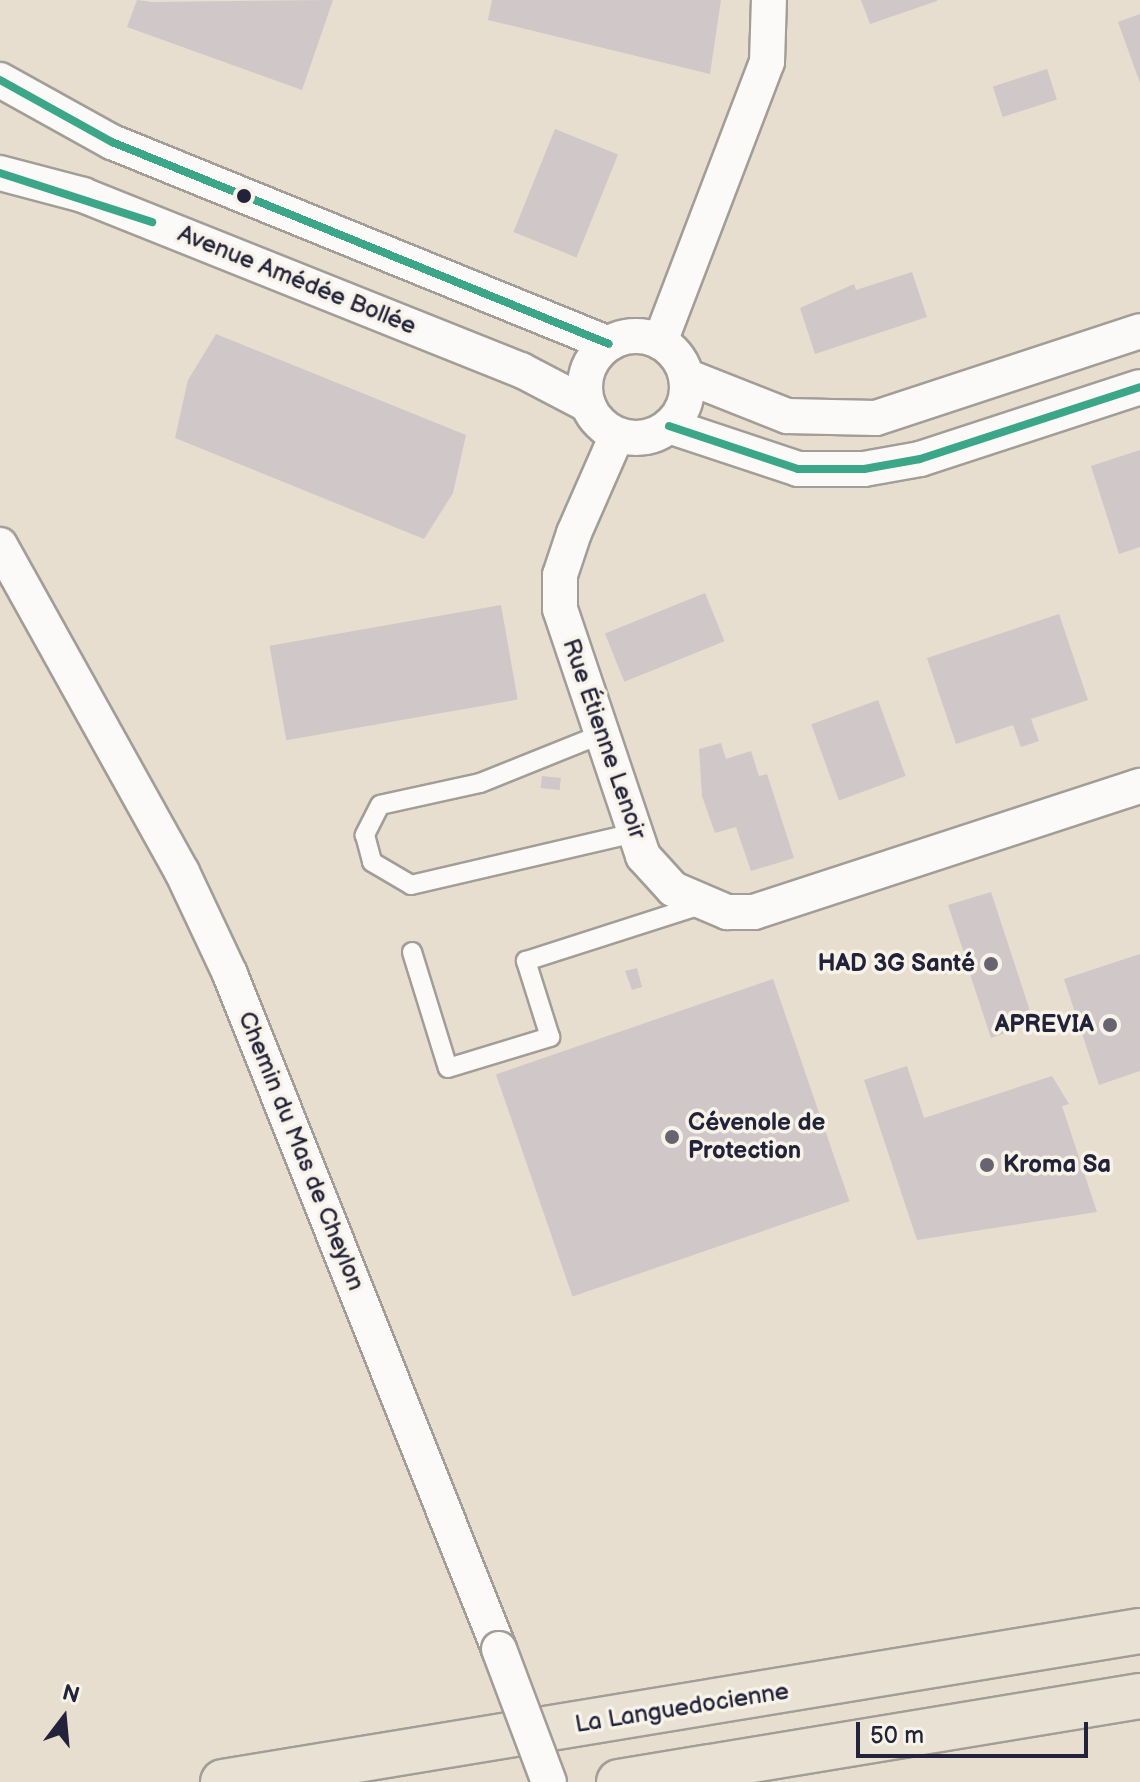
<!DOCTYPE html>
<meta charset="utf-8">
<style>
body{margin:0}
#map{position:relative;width:1140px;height:1782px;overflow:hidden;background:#e7decf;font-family:"Balsamiq Sans",sans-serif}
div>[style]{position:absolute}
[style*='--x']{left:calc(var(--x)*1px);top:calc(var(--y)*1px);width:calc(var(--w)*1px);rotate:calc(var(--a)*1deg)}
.building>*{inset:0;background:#d0c7c8;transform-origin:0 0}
.roads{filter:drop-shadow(2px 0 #a29d97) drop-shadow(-2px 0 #a29d97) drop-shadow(0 2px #a29d97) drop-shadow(0 -2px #a29d97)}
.lane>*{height:18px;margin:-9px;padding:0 9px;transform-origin:9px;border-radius:9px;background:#fbfaf8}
.street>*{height:34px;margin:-17px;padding:0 17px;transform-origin:17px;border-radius:17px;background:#fbfaf8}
.street>.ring{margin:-17px;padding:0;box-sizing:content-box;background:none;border:34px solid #fbfaf8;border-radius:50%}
.highway>*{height:44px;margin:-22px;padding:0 22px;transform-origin:22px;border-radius:22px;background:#e8e1d4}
.bridges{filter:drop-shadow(2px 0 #a29d97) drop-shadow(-2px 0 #a29d97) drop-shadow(0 2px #a29d97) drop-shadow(0 -2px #a29d97)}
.street-bridge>*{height:34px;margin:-17px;padding:0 17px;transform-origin:17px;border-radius:17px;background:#fbfaf8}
.bus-1>*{height:8px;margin:-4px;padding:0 4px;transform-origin:4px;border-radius:4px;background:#3ca688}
.dots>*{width:22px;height:22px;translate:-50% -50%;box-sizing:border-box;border:4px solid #f7f3e8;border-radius:50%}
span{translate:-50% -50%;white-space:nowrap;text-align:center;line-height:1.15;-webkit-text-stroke:7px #f7f3e8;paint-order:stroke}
.street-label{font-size:24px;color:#22223b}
.poi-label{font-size:24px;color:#22223b;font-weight:700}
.right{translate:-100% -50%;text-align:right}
.left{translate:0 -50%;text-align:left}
.north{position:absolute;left:24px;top:1678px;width:80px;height:80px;-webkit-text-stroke:6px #f7f3e8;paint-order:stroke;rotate:16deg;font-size:22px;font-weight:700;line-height:32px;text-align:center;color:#22223b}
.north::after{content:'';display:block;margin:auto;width:28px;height:36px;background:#22223b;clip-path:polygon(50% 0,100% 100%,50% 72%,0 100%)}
.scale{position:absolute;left:856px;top:1722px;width:232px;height:36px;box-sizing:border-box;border:4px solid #22223b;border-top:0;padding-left:10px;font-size:24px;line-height:28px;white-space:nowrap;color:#22223b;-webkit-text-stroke:6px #f7f3e8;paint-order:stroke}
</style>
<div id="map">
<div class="building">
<i style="clip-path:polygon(137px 0,152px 2px,333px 0,302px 90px,127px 27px)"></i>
<i style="clip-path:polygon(492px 0,721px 0,710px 74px,488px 20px)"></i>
<i style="clip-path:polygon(861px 0,937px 0,937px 1px,870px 24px)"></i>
<i style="clip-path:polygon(1140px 14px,1140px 83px,1118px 22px)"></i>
<i style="left:1047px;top:69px;width:32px;height:57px;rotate:72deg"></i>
<i style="left:555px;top:129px;width:68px;height:111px;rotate:22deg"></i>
<i style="clip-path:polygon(912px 272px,927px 317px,815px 354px,800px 308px,854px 284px,856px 290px)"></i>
<i style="clip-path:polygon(216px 334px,466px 435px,453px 493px,424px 539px,175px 438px,188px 380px)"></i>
<i style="clip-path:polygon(1140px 450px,1140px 547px,1119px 554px,1091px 466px)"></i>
<i style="left:705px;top:593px;width:52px;height:108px;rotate:68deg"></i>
<i style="left:501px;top:605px;width:96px;height:235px;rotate:80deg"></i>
<i style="clip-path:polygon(1059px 614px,1088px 700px,1031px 719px,1039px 741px,1021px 747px,1013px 725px,956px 744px,927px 658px)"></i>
<i style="left:878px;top:700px;width:81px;height:71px;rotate:70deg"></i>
<i style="clip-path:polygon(721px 743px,726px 759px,751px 751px,759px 776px,767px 774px,794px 858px,751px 871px,736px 827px,715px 833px,702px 796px,699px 749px)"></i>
<i style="left:542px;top:776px;width:19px;height:12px;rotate:6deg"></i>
<i style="clip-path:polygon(991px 892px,1034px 1023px,991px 1038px,968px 968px,961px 971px,956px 959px,959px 970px,944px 975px,940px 961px,964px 953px,948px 905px)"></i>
<i style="clip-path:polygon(1140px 954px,1140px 1071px,1099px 1085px,1064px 979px)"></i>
<i style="clip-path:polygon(637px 968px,642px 987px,632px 990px,625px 971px)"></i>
<i style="left:773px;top:979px;width:235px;height:293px;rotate:71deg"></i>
<i style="clip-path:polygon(907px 1066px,924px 1118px,1052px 1076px,1069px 1104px,1062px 1106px,1097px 1212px,917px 1240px,864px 1080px)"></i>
</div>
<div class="roads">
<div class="lane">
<i style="--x:602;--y:734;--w:131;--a:158.1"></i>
<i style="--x:480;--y:783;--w:102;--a:167.6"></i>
<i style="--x:380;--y:805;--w:34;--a:117"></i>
<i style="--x:365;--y:835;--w:28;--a:75"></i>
<i style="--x:372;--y:862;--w:45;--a:30.5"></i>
<i style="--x:411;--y:885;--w:230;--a:-13.1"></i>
<i style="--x:412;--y:952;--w:121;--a:72.8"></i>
<i style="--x:448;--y:1068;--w:107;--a:-16.9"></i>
<i style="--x:550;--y:1037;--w:80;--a:-107.5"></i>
<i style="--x:526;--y:961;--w:187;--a:-17.8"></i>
</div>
<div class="street">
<i style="--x:0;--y:80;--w:128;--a:29"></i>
<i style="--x:112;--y:142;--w:536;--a:22.12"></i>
<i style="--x:0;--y:173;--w:86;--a:14.8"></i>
<i style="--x:83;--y:195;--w:472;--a:21.8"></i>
<i style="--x:521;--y:370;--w:76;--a:27.6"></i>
<i class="ring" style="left:585px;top:336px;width:68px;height:68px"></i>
<i style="--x:660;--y:342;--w:300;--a:-69.1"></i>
<i style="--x:767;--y:62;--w:62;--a:-88.2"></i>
<i style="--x:686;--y:376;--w:109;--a:21.6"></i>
<i style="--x:787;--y:416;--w:89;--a:1.3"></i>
<i style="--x:876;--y:418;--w:278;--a:-18.2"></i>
<i style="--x:669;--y:426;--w:136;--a:18.4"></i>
<i style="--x:798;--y:469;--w:66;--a:0"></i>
<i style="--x:864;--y:469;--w:57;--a:-10.1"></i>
<i style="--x:920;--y:459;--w:231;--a:-18.1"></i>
<i style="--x:617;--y:435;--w:107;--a:113.7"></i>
<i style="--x:574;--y:533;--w:44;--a:108.4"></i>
<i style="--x:560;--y:575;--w:34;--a:90"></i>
<i style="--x:560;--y:609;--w:261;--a:71.4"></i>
<i style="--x:643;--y:856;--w:45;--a:47.7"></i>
<i style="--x:673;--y:889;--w:59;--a:23.1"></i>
<i style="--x:727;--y:912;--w:27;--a:0"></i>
<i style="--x:754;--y:912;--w:406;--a:-18.1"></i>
<i style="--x:0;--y:545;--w:374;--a:60.9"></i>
<i style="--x:182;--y:872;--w:113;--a:64.8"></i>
<i style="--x:230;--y:974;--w:727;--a:68.27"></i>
</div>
<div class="highway">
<i style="--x:223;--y:1782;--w:929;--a:-9.35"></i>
<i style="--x:619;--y:1782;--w:528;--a:-9.37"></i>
</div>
</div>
<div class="bridges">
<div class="street-bridge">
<i style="--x:499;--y:1649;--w:142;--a:69.4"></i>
</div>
</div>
<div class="bus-1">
<i style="--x:0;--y:80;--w:128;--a:29"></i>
<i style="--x:112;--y:142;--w:536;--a:22.12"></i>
<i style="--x:0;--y:173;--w:160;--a:17.9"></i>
<i style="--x:669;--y:426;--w:136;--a:18.4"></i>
<i style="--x:798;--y:469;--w:66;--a:0"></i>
<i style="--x:864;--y:469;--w:57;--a:-10.1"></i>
<i style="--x:920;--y:459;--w:231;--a:-18.1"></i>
</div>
<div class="dots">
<i style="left:244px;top:196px;background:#22223b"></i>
<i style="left:991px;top:964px;background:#67646f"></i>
<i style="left:1110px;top:1025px;background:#67646f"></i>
<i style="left:672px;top:1137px;background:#67646f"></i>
<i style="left:987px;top:1165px;background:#67646f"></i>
</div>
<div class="street-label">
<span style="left:297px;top:280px;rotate:22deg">Avenue Amédée Bollée</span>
<span style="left:604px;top:739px;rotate:71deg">Rue Étienne Lenoir</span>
<span style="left:301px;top:1151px;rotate:68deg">Chemin du Mas de Cheylon</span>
<span style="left:682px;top:1708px;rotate:-9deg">La Languedocienne</span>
</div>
<div class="poi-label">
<span class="right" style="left:975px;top:964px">HAD 3G Santé</span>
<span class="right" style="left:1094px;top:1025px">APREVIA</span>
<span class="left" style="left:688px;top:1137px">Cévenole de<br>Protection</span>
<span class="left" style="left:1003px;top:1165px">Kroma Sa</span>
</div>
<div class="north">N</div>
<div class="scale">50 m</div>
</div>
